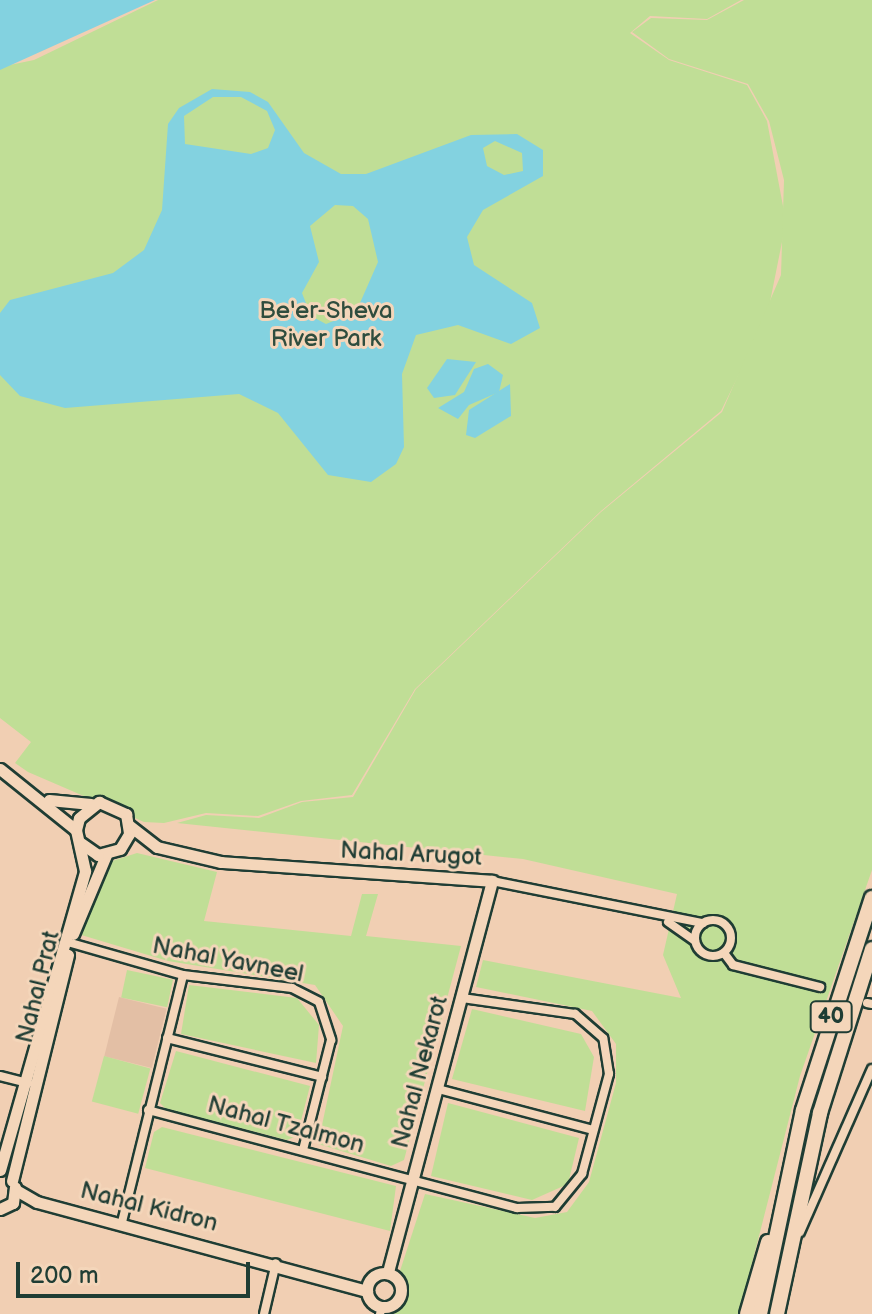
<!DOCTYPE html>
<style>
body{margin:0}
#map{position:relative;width:872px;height:1314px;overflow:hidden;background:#f1cfb3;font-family:"Balsamiq Sans",sans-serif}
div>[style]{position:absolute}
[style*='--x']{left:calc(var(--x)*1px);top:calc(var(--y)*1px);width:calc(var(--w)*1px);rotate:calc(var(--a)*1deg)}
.built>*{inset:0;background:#e3bfa5;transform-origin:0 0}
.green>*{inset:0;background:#c0de96;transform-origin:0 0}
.water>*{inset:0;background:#83d2e0}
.roads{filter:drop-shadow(2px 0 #1f3d34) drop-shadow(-2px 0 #1f3d34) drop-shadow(0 2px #1f3d34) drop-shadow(0 -2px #1f3d34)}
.street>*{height:8px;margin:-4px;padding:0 4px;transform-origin:4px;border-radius:4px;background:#f4d6ba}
.street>.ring{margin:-4px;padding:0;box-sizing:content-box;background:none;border:8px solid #f4d6ba;border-radius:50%}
.secondary>*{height:11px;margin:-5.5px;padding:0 5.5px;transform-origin:5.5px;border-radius:5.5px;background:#f4d6ba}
.secondary>.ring{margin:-5.5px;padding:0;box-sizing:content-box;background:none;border:11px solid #f4d6ba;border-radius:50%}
.highway>*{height:14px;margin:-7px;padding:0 7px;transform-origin:7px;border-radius:7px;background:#f4d6ba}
span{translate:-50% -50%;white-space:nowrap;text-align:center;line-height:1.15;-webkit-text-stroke:6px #f4d6ba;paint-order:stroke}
.shield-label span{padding:2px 6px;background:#f4d6ba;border:2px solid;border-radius:6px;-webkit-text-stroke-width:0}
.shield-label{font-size:22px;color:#1f3d34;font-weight:700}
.park-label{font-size:24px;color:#2f4d3e}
.street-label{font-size:24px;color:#1f3d34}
.scale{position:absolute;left:16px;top:1262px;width:234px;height:36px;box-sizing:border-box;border:4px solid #1f3d34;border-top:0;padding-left:10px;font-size:24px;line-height:28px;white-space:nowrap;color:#1f3d34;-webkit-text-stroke:6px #f4d6ba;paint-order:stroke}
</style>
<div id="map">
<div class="built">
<i style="left:119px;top:997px;width:49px;height:61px;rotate:14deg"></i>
</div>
<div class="green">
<i style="clip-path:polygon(158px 0,741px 0,707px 19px,650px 16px,630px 33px,669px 60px,747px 85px,767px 121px,786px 222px,767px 317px,721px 411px,601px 511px,415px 689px,352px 795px,301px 801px,258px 816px,206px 813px,164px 823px,144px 822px,28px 772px,15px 763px,31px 742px,0 718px,0 67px,34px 60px)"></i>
<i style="clip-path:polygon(744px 0,872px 0,872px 870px,800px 1076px,739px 1314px,391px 1314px,408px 1294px,400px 1271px,425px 1194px,535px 1218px,567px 1212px,589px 1182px,616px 1083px,616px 1044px,592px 1011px,476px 987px,483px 960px,681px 998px,663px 955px,677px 894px,523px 859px,177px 823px,206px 815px,259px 818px,302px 802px,353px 797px,416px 689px,601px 512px,722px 412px,781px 275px,784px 180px,769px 121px,748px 84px,669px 59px,632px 32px,651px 18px,707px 20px)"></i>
<i style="clip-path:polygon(137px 853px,217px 872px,204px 921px,351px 936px,362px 894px,378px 894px,366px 936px,461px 946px,404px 1160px,391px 1166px,318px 1144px,343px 1026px,315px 985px,168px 961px,78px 934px,106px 863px)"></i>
<i style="left:127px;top:970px;width:47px;height:28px;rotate:12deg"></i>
<i style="clip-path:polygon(189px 985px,297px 998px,319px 1025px,316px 1063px,181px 1034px)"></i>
<i style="clip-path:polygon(472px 1009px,581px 1034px,594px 1057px,585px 1111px,452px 1079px)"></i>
<i style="clip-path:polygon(176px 1051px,310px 1086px,297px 1136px,287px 1140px,166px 1109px,160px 1103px)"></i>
<i style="left:104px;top:1056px;width:48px;height:47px;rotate:15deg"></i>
<i style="clip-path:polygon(448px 1103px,579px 1138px,568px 1184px,532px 1200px,431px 1176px)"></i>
<i style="clip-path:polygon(162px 1127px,396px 1186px,390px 1231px,145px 1168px,154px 1132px)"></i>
</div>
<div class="water">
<i style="clip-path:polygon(0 0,155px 0,0 70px)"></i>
<i style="clip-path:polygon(evenodd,212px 89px,250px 92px,268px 102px,304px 153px,341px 174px,366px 174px,471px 135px,517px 134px,543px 150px,543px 176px,483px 210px,467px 237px,474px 265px,532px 303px,540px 328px,511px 344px,458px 325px,416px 335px,402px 374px,404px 447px,396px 464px,371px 482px,328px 475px,278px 413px,239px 394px,65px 408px,20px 396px,0 375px,0 313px,10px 300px,113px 273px,144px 250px,162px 210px,168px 124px,179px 108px,212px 89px,213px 97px,241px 97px,267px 111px,275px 130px,268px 148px,251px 154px,185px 144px,184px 116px,213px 97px,212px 89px,495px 141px,522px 153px,523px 171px,504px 175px,487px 166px,483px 148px,495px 141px,212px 89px,335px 205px,353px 206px,368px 219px,378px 262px,356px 312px,326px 324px,311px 316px,302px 293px,319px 262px,310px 226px,335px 205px)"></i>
<i style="clip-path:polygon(447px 359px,476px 362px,455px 395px,434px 398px,427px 388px)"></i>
<i style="clip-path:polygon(488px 364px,503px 375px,499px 392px,469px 405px,458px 419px,438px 408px,464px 392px,474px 369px)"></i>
<i style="clip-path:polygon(510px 384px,511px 416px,475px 438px,466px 435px,469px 410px)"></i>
</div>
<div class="roads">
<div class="street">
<i style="--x:492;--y:881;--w:215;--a:11.3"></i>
<i class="ring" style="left:695px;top:920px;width:28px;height:28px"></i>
<i style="--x:668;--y:922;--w:33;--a:35"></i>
<i style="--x:71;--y:943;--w:116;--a:15.9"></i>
<i style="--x:183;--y:975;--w:110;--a:6.8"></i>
<i style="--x:292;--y:988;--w:30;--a:27"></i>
<i style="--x:319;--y:1002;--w:40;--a:72"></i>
<i style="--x:331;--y:1040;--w:114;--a:104.3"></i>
<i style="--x:724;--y:953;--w:15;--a:53"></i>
<i style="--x:733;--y:965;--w:90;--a:14.2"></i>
<i style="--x:867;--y:1003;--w:5;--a:11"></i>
<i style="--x:167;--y:1038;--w:160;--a:14.1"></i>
<i style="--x:0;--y:1076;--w:29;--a:14"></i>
<i style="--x:438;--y:1089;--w:160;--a:14.8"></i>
<i style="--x:148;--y:1110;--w:382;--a:14.9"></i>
<i style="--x:517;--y:1208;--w:38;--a:-2"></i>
<i style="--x:555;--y:1207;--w:43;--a:-50.7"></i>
<i style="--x:582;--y:1174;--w:104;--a:-74.9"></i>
<i style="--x:609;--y:1074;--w:36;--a:-99"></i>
<i style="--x:603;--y:1038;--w:37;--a:-139"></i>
<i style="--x:575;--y:1014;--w:114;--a:-171.9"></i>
<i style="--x:122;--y:1222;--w:254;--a:-76.1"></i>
<i style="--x:800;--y:1232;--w:178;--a:-66.2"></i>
<i style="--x:264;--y:1314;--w:52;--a:-76.8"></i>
<i style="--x:380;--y:1314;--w:7;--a:-74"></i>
</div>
<div class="secondary">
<i style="--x:0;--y:769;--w:97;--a:38.8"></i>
<i style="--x:49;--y:800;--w:42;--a:5.4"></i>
<i style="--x:130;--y:826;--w:34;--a:38"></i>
<i style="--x:157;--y:847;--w:66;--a:13.2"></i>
<i style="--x:221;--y:862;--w:272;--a:4"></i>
<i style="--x:492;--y:881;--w:406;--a:104.9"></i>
<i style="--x:73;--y:934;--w:86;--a:-67.3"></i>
<i style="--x:0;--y:1170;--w:311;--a:-74.1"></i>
<i style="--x:85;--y:871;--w:42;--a:-102.4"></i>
<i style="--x:76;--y:830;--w:12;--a:-76"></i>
<i style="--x:79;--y:818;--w:26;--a:-39"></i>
<i style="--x:99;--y:802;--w:30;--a:24"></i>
<i style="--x:126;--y:814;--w:20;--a:81"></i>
<i style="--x:129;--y:834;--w:17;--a:121"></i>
<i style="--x:120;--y:849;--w:23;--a:165"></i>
<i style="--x:98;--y:855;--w:21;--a:-145"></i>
<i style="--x:12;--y:1181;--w:233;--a:-76.1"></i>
<i style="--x:16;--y:1190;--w:24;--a:30"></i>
<i style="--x:37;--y:1202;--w:342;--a:15.1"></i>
<i style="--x:0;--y:1209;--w:14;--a:-25"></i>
<i style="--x:13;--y:1203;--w:16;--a:-83"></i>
<i class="ring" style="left:367px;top:1273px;width:23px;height:23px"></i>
</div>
<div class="highway">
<i style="--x:747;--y:1314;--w:75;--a:-73.7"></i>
<i style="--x:760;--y:1314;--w:208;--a:-78.1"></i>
<i style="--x:803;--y:1110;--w:223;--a:-72"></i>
<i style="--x:777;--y:1314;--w:206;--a:-77.9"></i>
<i style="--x:820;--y:1113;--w:172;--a:-72.4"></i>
</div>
</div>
<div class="shield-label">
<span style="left:831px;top:1017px">40</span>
</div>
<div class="park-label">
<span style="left:326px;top:325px">Be'er-Sheva<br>River Park</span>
</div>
<div class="street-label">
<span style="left:411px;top:854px;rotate:3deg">Nahal Arugot</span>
<span style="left:228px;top:960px;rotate:11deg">Nahal Yavneel</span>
<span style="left:38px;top:987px;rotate:-76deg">Nahal Prat</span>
<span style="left:420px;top:1072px;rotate:-75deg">Nahal Nekarot</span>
<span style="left:286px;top:1125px;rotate:15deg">Nahal Tzalmon</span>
<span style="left:149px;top:1207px;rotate:14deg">Nahal Kidron</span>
</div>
<div class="scale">200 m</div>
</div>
